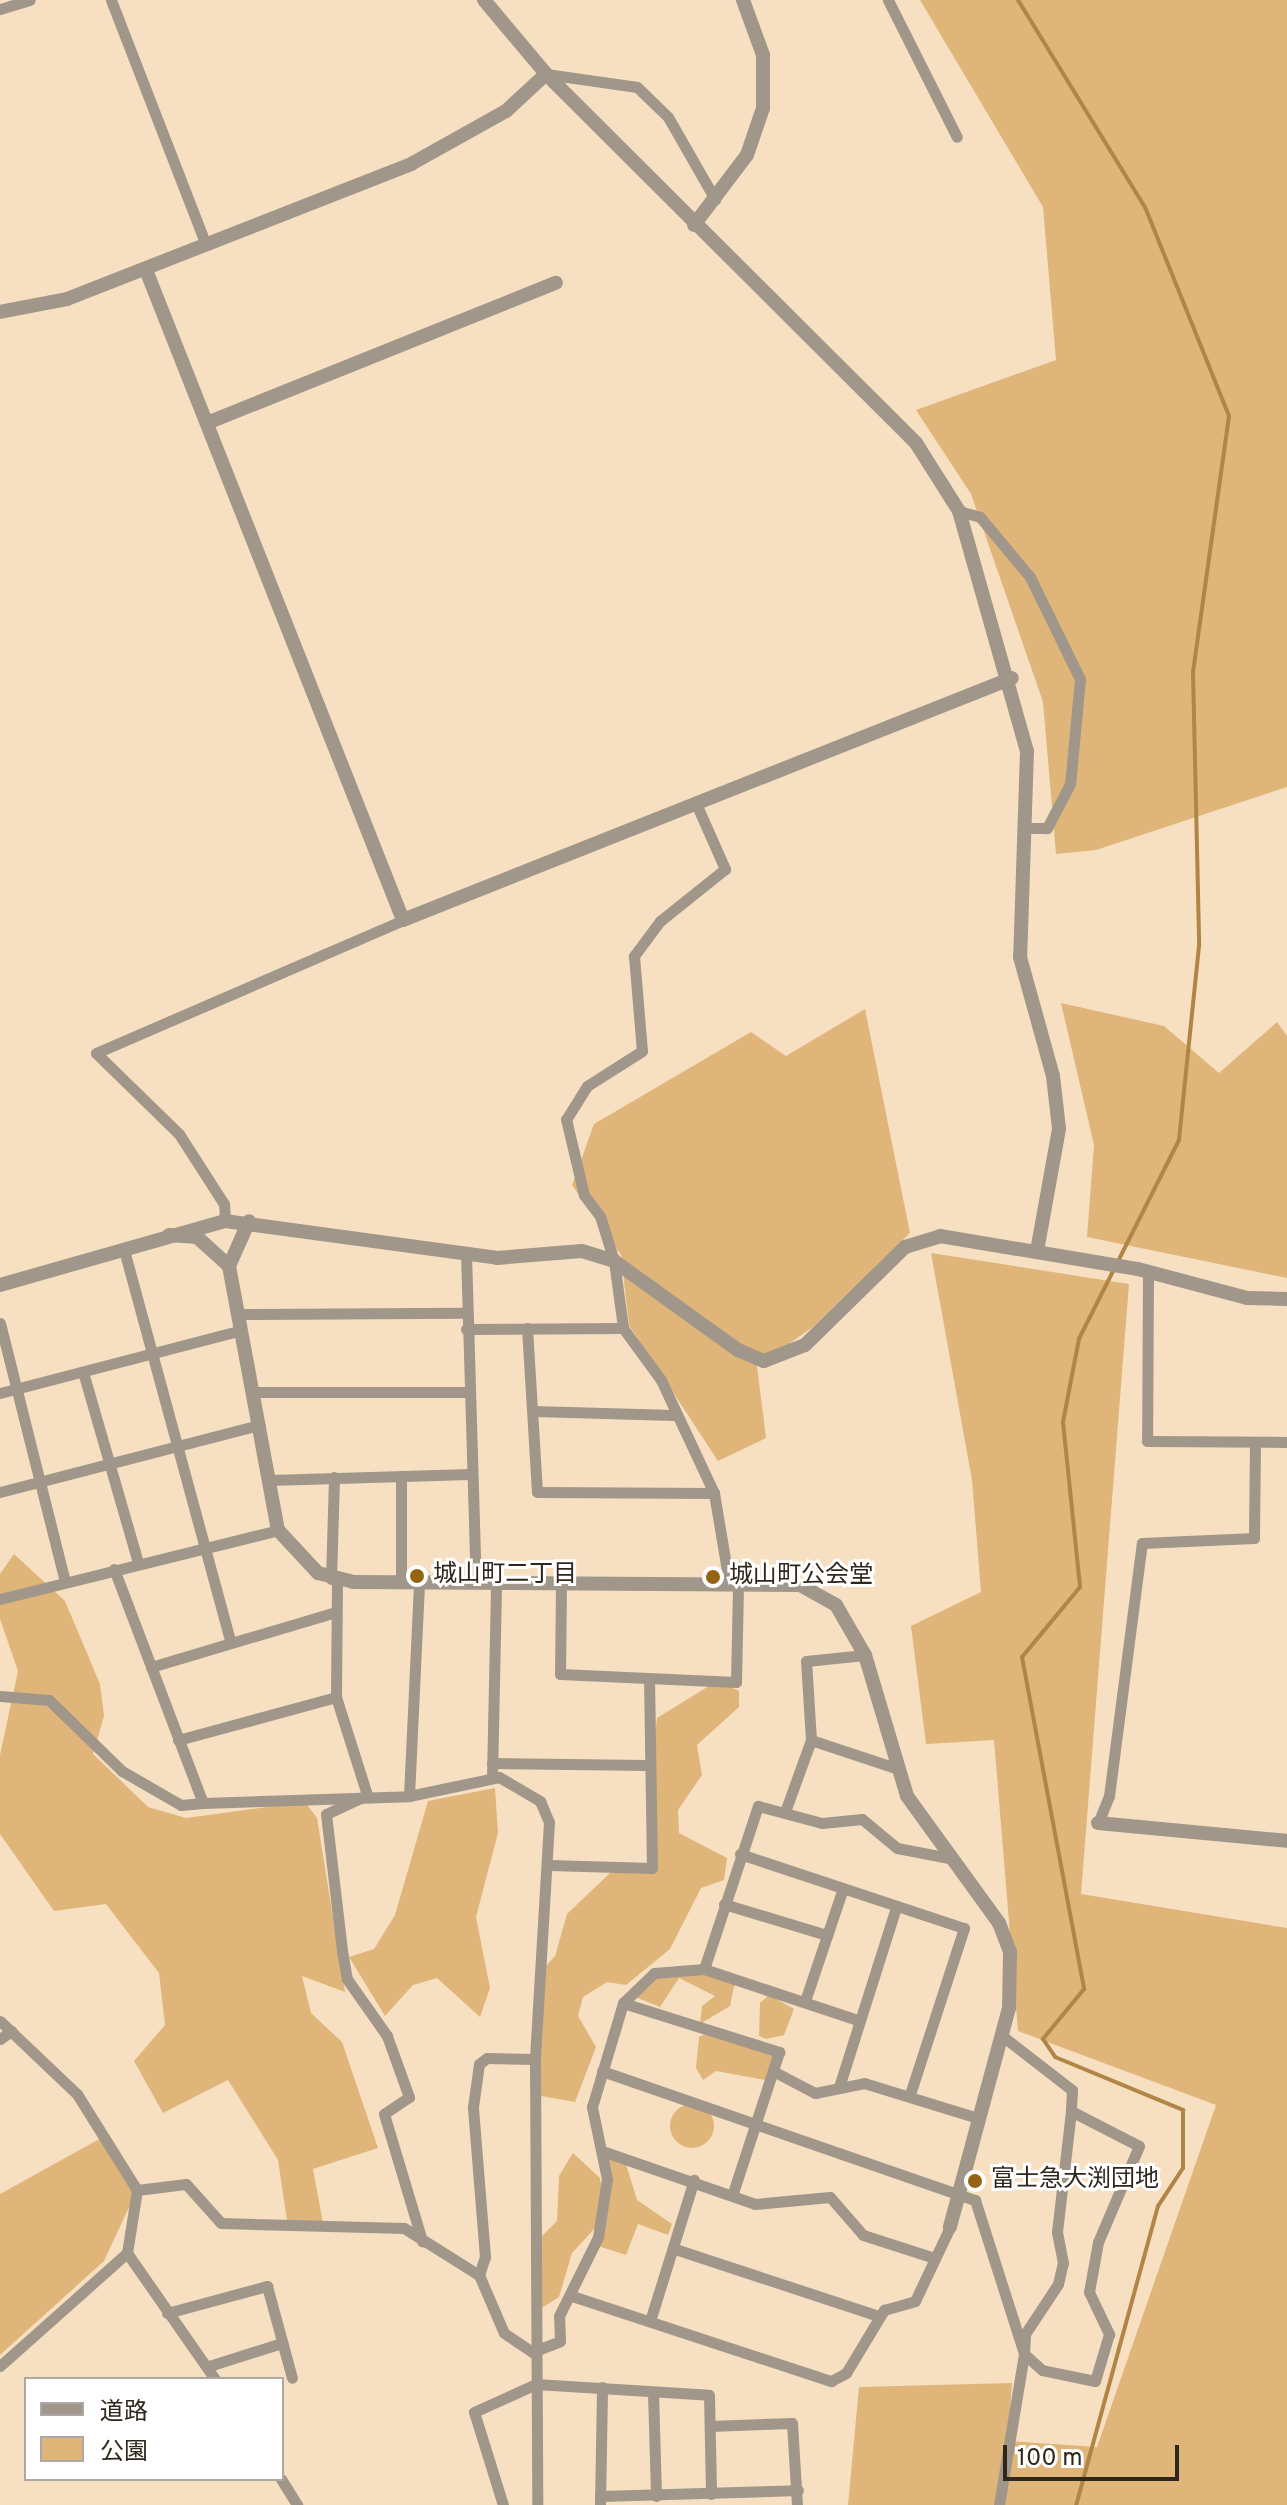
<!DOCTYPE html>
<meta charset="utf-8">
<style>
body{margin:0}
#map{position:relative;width:1287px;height:2505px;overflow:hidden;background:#f7e0c2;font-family:Overpass,"Noto Sans JP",sans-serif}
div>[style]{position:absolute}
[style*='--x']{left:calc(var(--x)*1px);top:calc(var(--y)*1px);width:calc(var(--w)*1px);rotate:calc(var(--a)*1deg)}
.green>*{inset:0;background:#e0b57a}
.round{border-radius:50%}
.stream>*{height:4px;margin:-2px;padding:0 2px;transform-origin:2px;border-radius:2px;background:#b08545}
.minor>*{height:11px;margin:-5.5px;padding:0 5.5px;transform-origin:5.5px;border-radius:5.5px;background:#a0968a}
.tertiary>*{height:14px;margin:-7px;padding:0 7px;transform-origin:7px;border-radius:7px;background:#a0968a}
.dots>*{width:22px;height:22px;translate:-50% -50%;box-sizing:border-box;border:4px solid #fff;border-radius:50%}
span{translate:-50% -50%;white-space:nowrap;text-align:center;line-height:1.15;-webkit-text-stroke:6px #fff;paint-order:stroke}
.poi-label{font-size:24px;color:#30271c}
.left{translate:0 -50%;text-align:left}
.legend{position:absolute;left:24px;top:2377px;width:260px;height:104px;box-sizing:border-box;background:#fff;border:2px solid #aca9a4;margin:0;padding:10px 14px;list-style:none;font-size:24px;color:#30271c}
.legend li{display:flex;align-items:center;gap:16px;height:40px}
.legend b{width:40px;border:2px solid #aca9a4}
.scale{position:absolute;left:1003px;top:2445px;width:176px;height:36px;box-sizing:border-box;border:4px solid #30271c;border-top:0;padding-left:10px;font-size:24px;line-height:28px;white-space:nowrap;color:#30271c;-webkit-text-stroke:6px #fff;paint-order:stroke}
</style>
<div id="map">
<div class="green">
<i style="clip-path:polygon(920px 0,1287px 0,1287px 787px,1096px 850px,1056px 854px,1043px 702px,971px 494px,916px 410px,1056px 360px,1043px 207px)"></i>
<i style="clip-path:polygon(1061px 1003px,1164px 1026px,1219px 1073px,1277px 1022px,1287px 1036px,1287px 1278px,1087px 1237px,1094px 1145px)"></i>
<i style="clip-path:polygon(865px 1009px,910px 1233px,813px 1327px,757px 1366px,766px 1438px,718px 1461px,629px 1325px,621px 1255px,572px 1185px,594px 1124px,751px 1032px,786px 1056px)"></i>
<i style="clip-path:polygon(931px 1253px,1129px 1284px,1081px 1894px,1287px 1928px,1287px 2505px,848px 2505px,859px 2387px,1012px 2383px,1008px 2441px,1097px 2447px,1216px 2105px,1018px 2031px,994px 1740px,926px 1744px,911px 1626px,981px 1592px,972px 1480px)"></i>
<i style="clip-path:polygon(14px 1554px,65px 1601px,100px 1684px,104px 1716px,93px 1754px,148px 1807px,186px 1818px,305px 1802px,317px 1818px,345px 1992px,302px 1976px,311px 2013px,342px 2042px,378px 2148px,313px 2169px,324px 2229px,288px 2227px,278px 2160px,228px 2080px,163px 2113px,134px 2061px,165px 2025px,159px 1973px,106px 1904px,54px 1911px,0 1834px,0 1755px,18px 1671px,0 1619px,0 1574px)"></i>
<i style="clip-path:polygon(717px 1681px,739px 1691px,739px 1707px,697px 1745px,702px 1775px,678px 1810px,679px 1833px,727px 1858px,724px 1880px,701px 1888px,670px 1949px,626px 1985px,607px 1982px,583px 1997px,578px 2016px,596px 2047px,575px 2102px,535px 2095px,541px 1971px,555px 1956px,567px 1914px,611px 1872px,654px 1872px,649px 1787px,657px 1718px)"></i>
<i style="clip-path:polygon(495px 1788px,498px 1833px,476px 1917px,490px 1988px,480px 2017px,437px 1978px,413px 1985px,385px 2016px,349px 1957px,374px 1949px,395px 1915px,428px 1801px)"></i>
<i style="clip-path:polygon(678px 1966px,735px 1982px,730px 2006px,700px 2024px,702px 2006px,715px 1996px,679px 1978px,660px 2007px,633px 1996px,653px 1976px)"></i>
<i style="clip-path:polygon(769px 1995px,794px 2009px,784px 2035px,766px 2039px,759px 2036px,760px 2003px)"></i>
<i style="clip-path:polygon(709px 2032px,775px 2055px,765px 2080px,716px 2071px,703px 2080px,696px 2068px,699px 2037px)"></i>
<i class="round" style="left:670px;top:2104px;width:44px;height:44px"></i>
<i style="clip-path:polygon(103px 2137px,137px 2190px,104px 2261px,0 2355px,0 2194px)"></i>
<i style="clip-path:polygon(573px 2153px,600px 2178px,602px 2191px,610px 2153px,625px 2161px,637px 2200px,672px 2224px,668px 2235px,638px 2224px,626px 2255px,595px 2245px,597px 2226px,572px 2253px,559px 2297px,540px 2309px,533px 2245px,557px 2221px,559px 2176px)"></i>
</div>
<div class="stream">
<i style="--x:1018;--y:0;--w:243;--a:58.5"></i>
<i style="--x:1145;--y:207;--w:225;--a:68.1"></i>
<i style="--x:1229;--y:416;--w:259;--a:98"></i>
<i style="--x:1193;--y:672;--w:274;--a:88.7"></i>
<i style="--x:1199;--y:946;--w:195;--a:95.9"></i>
<i style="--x:1179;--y:1140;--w:223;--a:116.7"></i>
<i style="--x:1079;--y:1339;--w:85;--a:100.9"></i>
<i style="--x:1063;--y:1422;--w:166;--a:84.1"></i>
<i style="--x:1080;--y:1587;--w:91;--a:129.6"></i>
<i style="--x:1022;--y:1657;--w:338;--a:79.4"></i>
<i style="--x:1084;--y:1989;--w:65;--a:129.4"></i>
<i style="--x:1043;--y:2039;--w:22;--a:56"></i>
<i style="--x:1055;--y:2057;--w:139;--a:22.5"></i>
<i style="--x:1183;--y:2110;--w:58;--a:90"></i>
<i style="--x:1183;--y:2168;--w:45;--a:123.3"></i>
<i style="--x:1158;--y:2206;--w:310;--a:105.3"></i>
</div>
<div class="minor">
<i style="--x:111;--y:0;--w:263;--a:68.8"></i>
<i style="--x:888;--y:0;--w:153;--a:63.3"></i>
<i style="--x:0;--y:9;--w:31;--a:-17"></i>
<i style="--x:546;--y:74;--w:92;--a:8.1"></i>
<i style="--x:637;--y:87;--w:43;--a:44.1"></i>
<i style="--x:668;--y:117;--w:95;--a:60.2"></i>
<i style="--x:959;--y:511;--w:22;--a:16"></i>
<i style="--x:980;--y:517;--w:78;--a:50.2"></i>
<i style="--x:1030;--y:577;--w:114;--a:63.9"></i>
<i style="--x:1080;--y:679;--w:105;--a:95.4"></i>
<i style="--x:1070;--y:784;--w:50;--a:117.6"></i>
<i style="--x:1047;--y:828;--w:19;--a:180"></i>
<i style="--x:698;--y:808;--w:67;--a:66.1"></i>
<i style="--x:725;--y:869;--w:83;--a:141.3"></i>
<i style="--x:660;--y:921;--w:44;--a:126.6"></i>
<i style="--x:634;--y:956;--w:95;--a:85.2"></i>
<i style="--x:642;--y:1051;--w:65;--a:147.5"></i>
<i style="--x:587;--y:1086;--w:39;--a:122"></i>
<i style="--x:566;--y:1119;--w:78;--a:76.7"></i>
<i style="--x:584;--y:1195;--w:26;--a:53"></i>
<i style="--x:600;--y:1216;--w:47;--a:72.7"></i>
<i style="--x:614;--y:1261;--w:68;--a:82.3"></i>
<i style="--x:623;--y:1328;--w:64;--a:53.8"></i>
<i style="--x:661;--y:1380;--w:125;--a:64.9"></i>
<i style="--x:714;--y:1493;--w:91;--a:80.5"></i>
<i style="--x:225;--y:1221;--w:17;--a:-93"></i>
<i style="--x:224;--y:1204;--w:83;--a:-122.7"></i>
<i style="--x:179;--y:1134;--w:116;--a:-135.7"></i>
<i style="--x:96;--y:1053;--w:335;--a:-23.4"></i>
<i style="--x:124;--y:1250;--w:404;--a:74.8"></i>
<i style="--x:466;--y:1253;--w:328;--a:88.3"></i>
<i style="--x:1148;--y:1271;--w:170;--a:90.3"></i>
<i style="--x:1147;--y:1441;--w:140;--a:0.4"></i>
<i style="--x:243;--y:1314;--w:221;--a:-0.3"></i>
<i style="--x:0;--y:1323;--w:267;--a:75.9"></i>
<i style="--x:527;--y:1328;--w:164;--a:86.5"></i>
<i style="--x:537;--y:1492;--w:177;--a:0.3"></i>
<i style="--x:466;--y:1329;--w:157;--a:-0.4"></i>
<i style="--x:83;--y:1372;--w:199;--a:73.9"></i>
<i style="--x:254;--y:1392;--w:215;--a:0"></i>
<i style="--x:0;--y:1393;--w:249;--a:-14.6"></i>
<i style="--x:533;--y:1411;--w:141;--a:1.6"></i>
<i style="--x:401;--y:1476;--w:105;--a:90"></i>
<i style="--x:270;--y:1480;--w:200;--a:-1.7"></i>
<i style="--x:0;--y:1492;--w:268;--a:-14.5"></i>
<i style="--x:114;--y:1569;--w:250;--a:69.2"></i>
<i style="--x:203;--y:1803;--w:206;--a:-1.9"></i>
<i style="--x:409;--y:1796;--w:92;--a:-11.9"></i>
<i style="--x:499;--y:1777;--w:48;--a:30.3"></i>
<i style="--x:540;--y:1801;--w:23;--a:67"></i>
<i style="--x:549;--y:1822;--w:237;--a:93.4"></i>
<i style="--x:535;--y:2059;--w:446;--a:89.7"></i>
<i style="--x:331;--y:1579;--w:102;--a:-88.3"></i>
<i style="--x:337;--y:1581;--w:116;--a:90.5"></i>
<i style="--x:336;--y:1697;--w:103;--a:72.4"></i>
<i style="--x:367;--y:1795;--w:45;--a:155.1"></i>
<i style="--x:326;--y:1814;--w:138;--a:83.3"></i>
<i style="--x:342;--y:1951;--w:28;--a:80"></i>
<i style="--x:347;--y:1979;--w:70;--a:54.9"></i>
<i style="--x:387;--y:2036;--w:65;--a:70.2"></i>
<i style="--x:409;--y:2097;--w:30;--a:146"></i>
<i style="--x:384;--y:2114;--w:133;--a:73.3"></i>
<i style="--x:561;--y:1582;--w:92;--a:90.6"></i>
<i style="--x:560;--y:1674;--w:176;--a:2.6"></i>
<i style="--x:736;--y:1682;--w:99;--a:-88.8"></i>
<i style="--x:0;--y:1599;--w:286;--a:-13.9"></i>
<i style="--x:151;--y:1667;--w:192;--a:-16.6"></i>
<i style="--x:0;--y:1696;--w:49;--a:4.7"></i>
<i style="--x:49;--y:1700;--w:102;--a:44.2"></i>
<i style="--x:122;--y:1771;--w:68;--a:30"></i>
<i style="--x:181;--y:1805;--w:22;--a:-5"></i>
<i style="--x:178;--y:1740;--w:164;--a:-15.2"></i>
<i style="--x:811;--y:1740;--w:89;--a:18.4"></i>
<i style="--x:492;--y:1763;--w:156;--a:0.7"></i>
<i style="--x:492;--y:1778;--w:196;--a:-88.8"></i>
<i style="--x:409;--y:1796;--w:215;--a:-87.3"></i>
<i style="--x:786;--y:1809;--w:73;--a:-70.1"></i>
<i style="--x:811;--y:1740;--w:79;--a:-93.6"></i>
<i style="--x:806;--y:1661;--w:59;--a:-5.8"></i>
<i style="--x:1098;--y:1823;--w:29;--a:-68"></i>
<i style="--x:1109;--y:1796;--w:255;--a:-82.6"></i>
<i style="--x:1142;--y:1543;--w:112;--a:-2.6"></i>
<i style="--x:1254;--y:1538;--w:95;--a:-89.4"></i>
<i style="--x:740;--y:1854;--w:236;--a:18.3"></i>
<i style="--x:964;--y:1928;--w:175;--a:108"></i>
<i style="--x:549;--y:1865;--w:103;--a:1.7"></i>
<i style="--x:652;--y:1868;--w:188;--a:-90.9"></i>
<i style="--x:724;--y:1904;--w:108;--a:16.8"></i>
<i style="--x:704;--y:1969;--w:161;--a:18.4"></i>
<i style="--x:805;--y:2001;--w:119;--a:-71.4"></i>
<i style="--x:623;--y:2003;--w:164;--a:17.4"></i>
<i style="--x:779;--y:2052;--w:148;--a:108.1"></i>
<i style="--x:0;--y:2021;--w:106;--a:43.5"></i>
<i style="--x:77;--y:2094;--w:113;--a:58"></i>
<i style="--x:137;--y:2190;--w:49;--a:-7"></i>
<i style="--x:186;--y:2184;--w:52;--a:48.1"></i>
<i style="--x:221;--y:2223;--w:183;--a:1.6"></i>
<i style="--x:404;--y:2228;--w:89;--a:32.1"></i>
<i style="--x:479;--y:2275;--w:63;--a:66.7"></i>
<i style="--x:504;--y:2333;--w:34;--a:34"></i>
<i style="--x:532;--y:2352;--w:30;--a:-21"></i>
<i style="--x:560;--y:2341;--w:25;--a:-92"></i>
<i style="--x:559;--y:2316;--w:88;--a:-63.7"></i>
<i style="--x:598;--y:2237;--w:59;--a:-81.2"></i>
<i style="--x:607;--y:2179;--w:74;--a:-101.8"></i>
<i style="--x:592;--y:2107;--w:109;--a:-73.4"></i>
<i style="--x:623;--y:2003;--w:43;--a:-44.1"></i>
<i style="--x:654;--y:1973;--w:50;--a:-4.6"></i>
<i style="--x:704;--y:1969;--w:172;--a:-71.7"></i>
<i style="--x:758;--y:1806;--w:66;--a:14.9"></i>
<i style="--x:822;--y:1823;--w:40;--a:-5.7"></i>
<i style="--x:862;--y:1819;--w:45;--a:39.6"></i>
<i style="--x:897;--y:1848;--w:53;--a:10.9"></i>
<i style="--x:1001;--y:2035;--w:90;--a:37.8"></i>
<i style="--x:1072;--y:2090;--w:21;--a:93"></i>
<i style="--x:0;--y:2039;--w:14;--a:-36"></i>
<i style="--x:602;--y:2071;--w:395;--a:19.1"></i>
<i style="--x:975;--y:2200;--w:162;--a:72.3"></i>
<i style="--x:1024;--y:2354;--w:153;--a:99.4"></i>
<i style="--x:773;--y:2071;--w:47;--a:27.6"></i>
<i style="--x:815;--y:2093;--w:50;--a:-11.5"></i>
<i style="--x:864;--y:2083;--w:119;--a:17.1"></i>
<i style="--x:839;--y:2087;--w:189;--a:-72.4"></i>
<i style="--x:1071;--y:2111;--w:76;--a:27.2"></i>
<i style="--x:1139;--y:2146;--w:104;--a:113.1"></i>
<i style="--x:1098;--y:2242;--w:51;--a:100.2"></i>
<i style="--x:1089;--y:2292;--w:47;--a:64.5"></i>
<i style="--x:1109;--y:2334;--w:49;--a:106.6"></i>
<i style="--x:1095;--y:2381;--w:54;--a:-168.3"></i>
<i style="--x:1042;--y:2370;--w:24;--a:-138"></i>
<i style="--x:1024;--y:2354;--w:20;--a:-87"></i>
<i style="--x:1025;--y:2334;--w:60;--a:-56.6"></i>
<i style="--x:1058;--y:2284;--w:22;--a:-77"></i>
<i style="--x:1063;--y:2263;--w:32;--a:-101"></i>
<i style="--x:1057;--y:2232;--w:122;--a:-83.4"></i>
<i style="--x:605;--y:2152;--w:159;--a:19.1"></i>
<i style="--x:755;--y:2204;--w:75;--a:-5.3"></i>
<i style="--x:830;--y:2197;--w:50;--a:49"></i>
<i style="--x:863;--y:2235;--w:71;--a:17.9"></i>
<i style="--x:675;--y:2249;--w:215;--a:18.2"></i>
<i style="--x:127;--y:2253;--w:154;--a:55.1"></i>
<i style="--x:479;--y:2275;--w:19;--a:-72"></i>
<i style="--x:485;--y:2257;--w:150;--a:-94.6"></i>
<i style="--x:473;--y:2107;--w:43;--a:-82.1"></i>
<i style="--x:479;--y:2064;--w:10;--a:-37"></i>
<i style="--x:487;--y:2058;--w:48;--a:1.2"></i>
<i style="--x:572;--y:2296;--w:273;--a:18.2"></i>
<i style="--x:831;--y:2381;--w:17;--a:-28"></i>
<i style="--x:846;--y:2373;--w:74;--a:-58.9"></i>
<i style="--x:884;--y:2310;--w:32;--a:-16"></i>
<i style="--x:915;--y:2301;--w:82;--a:-64.7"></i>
<i style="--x:167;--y:2313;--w:104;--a:-15.1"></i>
<i style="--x:267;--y:2286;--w:95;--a:74.8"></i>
<i style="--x:650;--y:2321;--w:148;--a:-72.7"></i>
<i style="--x:0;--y:2366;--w:170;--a:-41.7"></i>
<i style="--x:127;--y:2253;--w:64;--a:-81"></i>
<i style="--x:209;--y:2366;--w:77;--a:-17.5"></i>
<i style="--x:653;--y:2393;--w:103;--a:88.3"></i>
<i style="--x:710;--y:2426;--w:82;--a:-2.1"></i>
<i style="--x:792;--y:2423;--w:82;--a:86.5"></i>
<i style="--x:281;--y:2479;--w:31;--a:58"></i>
<i style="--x:600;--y:2496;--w:198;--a:-1.7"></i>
<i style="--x:503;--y:2505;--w:97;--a:-107.3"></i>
<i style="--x:474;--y:2412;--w:68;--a:-24.3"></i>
<i style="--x:536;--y:2384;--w:173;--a:3.6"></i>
<i style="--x:709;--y:2395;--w:99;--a:88.8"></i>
<i style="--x:600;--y:2505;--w:118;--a:-89"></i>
</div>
<div class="tertiary">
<i style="--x:484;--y:0;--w:97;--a:50"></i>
<i style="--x:546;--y:74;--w:523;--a:44.92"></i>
<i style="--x:916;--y:443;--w:80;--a:57.7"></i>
<i style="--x:959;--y:511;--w:249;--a:74.2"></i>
<i style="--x:1027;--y:751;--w:206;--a:91.9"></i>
<i style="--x:1020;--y:957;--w:123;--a:74.5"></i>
<i style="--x:1053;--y:1076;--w:53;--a:83.5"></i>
<i style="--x:1059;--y:1129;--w:124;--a:100.2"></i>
<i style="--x:694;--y:225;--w:88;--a:-52.9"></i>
<i style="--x:747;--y:155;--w:50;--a:-71.2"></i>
<i style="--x:763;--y:108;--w:53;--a:-90"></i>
<i style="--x:763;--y:55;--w:59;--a:-110"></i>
<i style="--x:146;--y:270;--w:699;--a:68.43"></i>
<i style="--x:403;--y:920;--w:655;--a:-21.67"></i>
<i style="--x:0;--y:312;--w:68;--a:-11"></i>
<i style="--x:67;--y:299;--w:370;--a:-21.4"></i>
<i style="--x:411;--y:164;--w:109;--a:-29.2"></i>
<i style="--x:506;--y:111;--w:54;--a:-42.8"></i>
<i style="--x:207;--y:423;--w:376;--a:-21.9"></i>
<i style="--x:169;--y:1235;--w:28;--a:4"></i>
<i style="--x:197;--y:1237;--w:43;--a:42.2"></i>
<i style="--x:229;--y:1266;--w:269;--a:79.5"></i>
<i style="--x:278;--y:1530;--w:59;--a:47.1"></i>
<i style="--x:318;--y:1573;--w:36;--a:14"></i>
<i style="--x:353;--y:1582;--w:447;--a:0.4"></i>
<i style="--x:800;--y:1585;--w:41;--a:29.1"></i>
<i style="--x:836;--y:1605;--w:58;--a:59.9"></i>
<i style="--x:865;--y:1655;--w:147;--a:73.4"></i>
<i style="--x:907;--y:1796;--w:157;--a:54.1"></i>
<i style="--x:999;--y:1923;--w:31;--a:69"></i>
<i style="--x:1010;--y:1952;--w:56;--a:91"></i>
<i style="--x:1009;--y:2008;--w:227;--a:105.1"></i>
<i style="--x:229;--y:1266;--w:49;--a:-66"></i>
<i style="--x:0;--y:1285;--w:234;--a:-15.9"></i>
<i style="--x:225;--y:1221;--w:275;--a:7.7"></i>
<i style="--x:497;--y:1258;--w:85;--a:-4.7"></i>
<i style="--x:582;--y:1251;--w:34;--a:17"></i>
<i style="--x:614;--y:1261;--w:153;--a:35.7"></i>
<i style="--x:738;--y:1350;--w:28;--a:23"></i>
<i style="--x:764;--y:1361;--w:44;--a:-21.3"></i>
<i style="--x:805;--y:1345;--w:140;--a:-44.4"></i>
<i style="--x:905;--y:1247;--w:37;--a:-17"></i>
<i style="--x:940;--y:1236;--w:201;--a:9.5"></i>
<i style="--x:1138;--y:1269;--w:113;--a:14.9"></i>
<i style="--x:1247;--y:1298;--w:40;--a:1.4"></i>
<i style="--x:1098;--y:1823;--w:190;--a:5.4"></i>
</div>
<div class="dots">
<i style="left:417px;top:1576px;background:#946413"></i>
<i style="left:713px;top:1577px;background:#946413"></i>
<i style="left:975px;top:2181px;background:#946413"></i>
</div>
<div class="poi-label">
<span class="left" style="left:433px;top:1576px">城山町二丁目</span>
<span class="left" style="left:729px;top:1577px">城山町公会堂</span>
<span class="left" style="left:991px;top:2181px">富士急大渕団地</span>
</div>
<ul class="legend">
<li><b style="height:10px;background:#a0968a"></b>道路</li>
<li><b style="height:22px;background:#e0b57a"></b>公園</li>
</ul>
<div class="scale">100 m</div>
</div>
